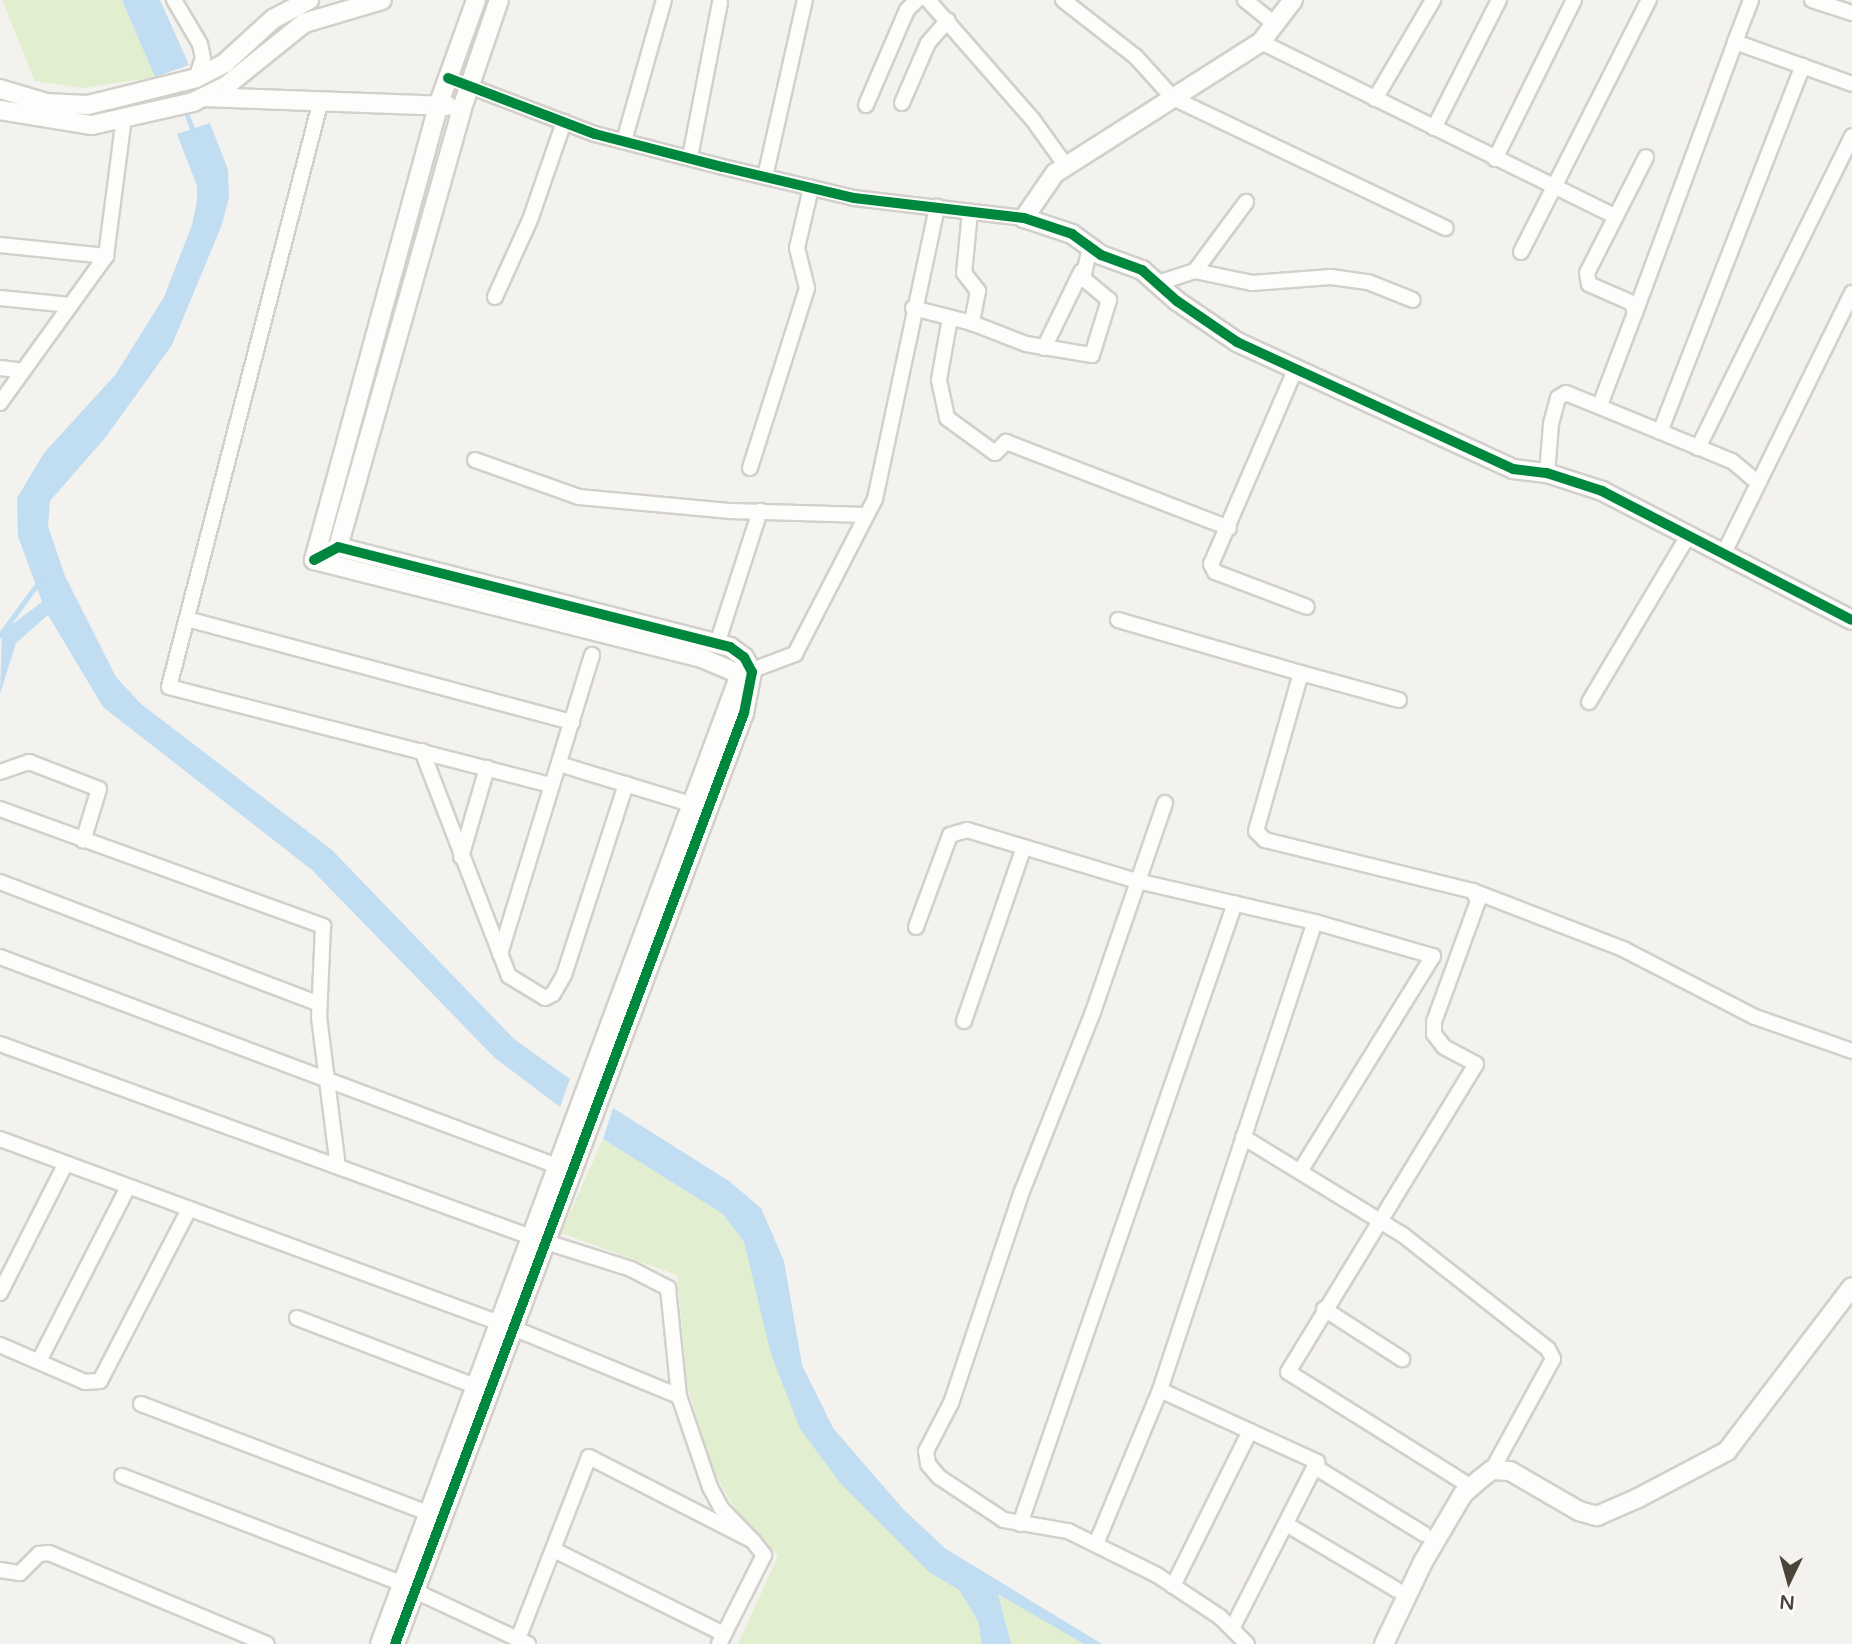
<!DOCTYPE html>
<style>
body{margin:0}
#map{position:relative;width:1852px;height:1644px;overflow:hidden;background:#f4f2ee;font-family:"Varela Round",sans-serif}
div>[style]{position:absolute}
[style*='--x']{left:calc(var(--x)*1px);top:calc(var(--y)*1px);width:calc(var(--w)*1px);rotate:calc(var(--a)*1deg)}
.green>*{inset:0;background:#e1eecf}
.water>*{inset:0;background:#c0ddf1}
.stream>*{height:4.5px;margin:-2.25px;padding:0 2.25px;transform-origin:2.25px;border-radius:2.25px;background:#c0ddf1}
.roads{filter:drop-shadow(2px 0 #d2d0cb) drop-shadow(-2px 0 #d2d0cb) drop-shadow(0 2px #d2d0cb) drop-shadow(0 -2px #d2d0cb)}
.minor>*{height:14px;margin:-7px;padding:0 7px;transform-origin:7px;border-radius:7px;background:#fdfdfc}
.tertiary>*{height:18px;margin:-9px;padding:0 9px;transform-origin:9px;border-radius:9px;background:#fdfdfc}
.cycleway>*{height:10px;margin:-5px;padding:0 5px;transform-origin:5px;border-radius:5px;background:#00873e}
span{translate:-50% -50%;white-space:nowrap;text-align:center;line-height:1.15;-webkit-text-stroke:6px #fff;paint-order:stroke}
.north{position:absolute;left:1754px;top:1546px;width:70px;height:70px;-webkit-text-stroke:5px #fff;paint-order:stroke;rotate:185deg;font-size:19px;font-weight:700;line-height:28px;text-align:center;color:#4b4439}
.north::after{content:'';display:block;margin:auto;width:24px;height:32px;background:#4b4439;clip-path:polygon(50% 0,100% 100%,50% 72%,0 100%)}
</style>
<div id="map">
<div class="green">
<i style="clip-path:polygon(2px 0,122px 0,155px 77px,83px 88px,35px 81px)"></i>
<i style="clip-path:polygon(603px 1139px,723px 1214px,744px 1242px,800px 1429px,841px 1484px,929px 1572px,959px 1590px,978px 1621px,982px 1644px,738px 1644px,778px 1556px,740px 1518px,713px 1470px,687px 1385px,677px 1275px,561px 1233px)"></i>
<i style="clip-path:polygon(998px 1594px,1008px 1599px,1084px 1644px,1011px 1644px)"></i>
</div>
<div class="water">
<i style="clip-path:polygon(122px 0,160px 0,189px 65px,155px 77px)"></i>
<i style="clip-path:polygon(210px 123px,228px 170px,229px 198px,221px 227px,172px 345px,105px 438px,50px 501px,48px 526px,65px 576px,116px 677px,141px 704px,332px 850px,514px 1039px,570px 1079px,560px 1107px,495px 1058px,312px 870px,103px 707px,48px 615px,16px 643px,0 694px,2px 632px,42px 602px,18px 536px,17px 498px,44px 453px,116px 374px,164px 297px,192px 225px,197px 201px,197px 186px,177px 134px)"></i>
<i style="clip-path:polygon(613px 1108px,729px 1181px,761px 1208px,784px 1261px,802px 1365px,833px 1428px,904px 1510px,946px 1549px,1102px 1644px,1084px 1644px,998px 1594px,1011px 1644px,982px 1644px,978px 1621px,959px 1590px,929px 1572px,841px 1484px,800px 1429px,771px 1354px,744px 1242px,723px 1214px,603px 1139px)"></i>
</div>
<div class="stream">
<i style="--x:185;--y:109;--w:26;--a:69"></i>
<i style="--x:0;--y:635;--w:66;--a:-53.7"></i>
</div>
<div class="roads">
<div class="minor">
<i style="--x:174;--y:0;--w:51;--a:59.4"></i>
<i style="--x:200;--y:44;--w:14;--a:78"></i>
<i style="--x:203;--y:58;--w:21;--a:109"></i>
<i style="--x:928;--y:0;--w:159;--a:48.8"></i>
<i style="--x:1033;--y:120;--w:57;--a:54.3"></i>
<i style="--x:1063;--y:0;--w:93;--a:38"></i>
<i style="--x:1136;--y:57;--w:55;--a:47.9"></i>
<i style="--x:1173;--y:98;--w:302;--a:25.5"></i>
<i style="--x:1245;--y:0;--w:40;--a:39"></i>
<i style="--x:1812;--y:0;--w:42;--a:18"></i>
<i style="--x:1261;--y:42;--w:394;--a:26.2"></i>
<i style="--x:1735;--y:42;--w:45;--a:-69.1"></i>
<i style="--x:448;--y:78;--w:157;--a:20.9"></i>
<i style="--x:595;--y:134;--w:132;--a:14.5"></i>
<i style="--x:723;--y:167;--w:135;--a:13.3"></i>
<i style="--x:854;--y:198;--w:171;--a:6.7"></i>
<i style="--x:1375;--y:99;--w:115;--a:-59.6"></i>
<i style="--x:321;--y:100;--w:606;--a:104.52"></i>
<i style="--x:169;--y:687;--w:395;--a:14.4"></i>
<i style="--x:902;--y:103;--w:65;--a:-66.6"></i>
<i style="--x:928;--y:43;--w:30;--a:-49"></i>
<i style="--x:866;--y:105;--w:103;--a:-66.7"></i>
<i style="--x:907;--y:10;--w:14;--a:-45"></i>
<i style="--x:1434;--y:128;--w:144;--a:-63.1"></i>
<i style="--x:624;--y:141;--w:147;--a:-74.2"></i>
<i style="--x:690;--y:157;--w:157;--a:-79"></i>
<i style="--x:1495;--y:159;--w:178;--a:-63.6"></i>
<i style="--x:765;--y:177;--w:181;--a:-77.3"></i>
<i style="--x:970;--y:212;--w:61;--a:95.6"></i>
<i style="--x:964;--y:273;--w:23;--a:52"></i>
<i style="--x:978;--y:291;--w:33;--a:101"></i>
<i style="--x:0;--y:245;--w:107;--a:5.9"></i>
<i style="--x:1521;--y:252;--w:283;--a:-63.1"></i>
<i style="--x:1195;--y:271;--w:86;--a:-53.5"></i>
<i style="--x:1158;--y:283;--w:39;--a:-18"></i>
<i style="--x:1195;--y:271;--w:58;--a:11.9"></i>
<i style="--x:1252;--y:283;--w:79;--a:-4.3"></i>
<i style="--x:1331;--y:277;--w:37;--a:8"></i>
<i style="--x:1368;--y:282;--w:48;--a:21.8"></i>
<i style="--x:495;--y:297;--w:85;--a:-65.6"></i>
<i style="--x:530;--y:220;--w:104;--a:-70.9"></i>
<i style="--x:0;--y:298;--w:71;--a:5.6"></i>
<i style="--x:913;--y:308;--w:61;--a:14.3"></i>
<i style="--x:972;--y:323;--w:58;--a:21.3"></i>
<i style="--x:1026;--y:344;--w:67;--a:9.5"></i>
<i style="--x:1092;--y:355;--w:58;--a:-72.8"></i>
<i style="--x:1109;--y:300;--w:34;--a:-140"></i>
<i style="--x:1083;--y:278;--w:32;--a:-77"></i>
<i style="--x:1635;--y:313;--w:289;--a:-69.7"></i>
<i style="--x:1735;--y:42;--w:124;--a:19.7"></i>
<i style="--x:950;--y:318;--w:63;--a:100.1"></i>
<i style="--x:939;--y:380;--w:39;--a:78"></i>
<i style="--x:947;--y:418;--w:59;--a:36.1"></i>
<i style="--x:995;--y:453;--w:16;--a:-45"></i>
<i style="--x:1006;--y:442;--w:239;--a:21.1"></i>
<i style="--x:1044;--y:348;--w:85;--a:-64"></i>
<i style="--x:0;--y:368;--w:23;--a:7"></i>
<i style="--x:1296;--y:368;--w:214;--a:113.4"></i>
<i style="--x:1211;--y:564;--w:9;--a:63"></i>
<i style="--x:1215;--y:572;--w:98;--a:20.8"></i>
<i style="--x:0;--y:403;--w:181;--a:-54.2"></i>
<i style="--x:106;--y:256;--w:139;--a:-82.6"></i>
<i style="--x:1600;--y:405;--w:98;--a:-69.2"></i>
<i style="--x:1635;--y:313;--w:10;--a:-107"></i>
<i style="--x:1632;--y:303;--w:47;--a:-156.2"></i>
<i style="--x:1589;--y:284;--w:11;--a:-100"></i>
<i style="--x:1587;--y:273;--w:130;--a:-63"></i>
<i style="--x:1660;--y:432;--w:393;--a:-68.7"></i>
<i style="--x:1698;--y:448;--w:348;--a:-63.7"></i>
<i style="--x:475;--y:460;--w:110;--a:19.6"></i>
<i style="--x:579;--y:497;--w:153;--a:5.3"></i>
<i style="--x:731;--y:511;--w:135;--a:1.7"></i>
<i style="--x:750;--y:468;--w:189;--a:-72.4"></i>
<i style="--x:807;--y:288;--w:41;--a:-104"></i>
<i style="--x:797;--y:248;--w:62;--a:-76.9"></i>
<i style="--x:1547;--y:473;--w:49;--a:-85.3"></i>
<i style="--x:1551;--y:424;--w:27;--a:-75"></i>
<i style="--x:1558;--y:398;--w:9;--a:-32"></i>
<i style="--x:1566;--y:393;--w:179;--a:22.3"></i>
<i style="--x:1732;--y:461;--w:34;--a:40"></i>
<i style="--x:1723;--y:555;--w:292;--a:-63.8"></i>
<i style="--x:187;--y:619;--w:399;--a:15"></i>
<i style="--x:1118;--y:620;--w:191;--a:16.2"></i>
<i style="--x:717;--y:644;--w:140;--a:-72.1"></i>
<i style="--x:742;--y:674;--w:57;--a:-20.7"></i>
<i style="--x:795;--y:654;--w:174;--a:-62.7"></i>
<i style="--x:875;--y:499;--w:299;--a:-78"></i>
<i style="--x:1399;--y:700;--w:102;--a:-164.6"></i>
<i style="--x:1301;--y:673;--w:164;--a:105.9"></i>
<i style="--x:1256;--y:831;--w:13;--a:45"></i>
<i style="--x:1265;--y:840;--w:214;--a:13.8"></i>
<i style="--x:1473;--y:891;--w:11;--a:63"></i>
<i style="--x:1478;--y:901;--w:129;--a:110"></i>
<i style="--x:1434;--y:1022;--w:12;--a:90"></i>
<i style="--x:1434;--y:1034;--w:16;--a:52"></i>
<i style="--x:1444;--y:1047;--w:36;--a:28"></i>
<i style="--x:1476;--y:1064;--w:361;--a:121.4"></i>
<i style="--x:1288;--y:1372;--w:216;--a:32.1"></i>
<i style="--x:1589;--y:702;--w:193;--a:-59.2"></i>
<i style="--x:422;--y:751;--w:241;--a:68.9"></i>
<i style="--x:509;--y:976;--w:42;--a:31.4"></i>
<i style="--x:545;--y:998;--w:9;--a:-27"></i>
<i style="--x:553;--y:994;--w:22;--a:-60"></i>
<i style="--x:564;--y:975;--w:201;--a:-72"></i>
<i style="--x:559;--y:764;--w:141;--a:16.9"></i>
<i style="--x:0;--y:772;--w:31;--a:-19"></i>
<i style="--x:29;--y:762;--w:75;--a:21.1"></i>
<i style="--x:99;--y:789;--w:54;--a:107.1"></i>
<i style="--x:1165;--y:803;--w:221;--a:109"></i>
<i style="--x:1093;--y:1012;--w:193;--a:111.6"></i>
<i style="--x:1022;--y:1191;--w:224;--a:108.5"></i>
<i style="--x:951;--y:1403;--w:54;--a:117.5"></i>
<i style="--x:926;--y:1451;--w:13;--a:81"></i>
<i style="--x:928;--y:1464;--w:17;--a:50"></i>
<i style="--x:939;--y:1477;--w:78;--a:33.5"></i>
<i style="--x:1004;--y:1520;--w:65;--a:9.8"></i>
<i style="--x:1068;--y:1531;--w:99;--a:26.3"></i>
<i style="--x:1157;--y:1575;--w:76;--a:33.7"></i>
<i style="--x:1220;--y:1617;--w:38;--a:45"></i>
<i style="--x:0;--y:809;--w:344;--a:19.9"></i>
<i style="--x:323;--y:926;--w:91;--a:92.5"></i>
<i style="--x:319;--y:1017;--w:151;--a:82.8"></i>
<i style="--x:461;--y:857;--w:93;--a:-73.7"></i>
<i style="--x:0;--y:882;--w:342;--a:20.9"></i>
<i style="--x:1473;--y:891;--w:161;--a:21.1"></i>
<i style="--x:1623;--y:949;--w:148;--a:27.3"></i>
<i style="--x:1755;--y:1017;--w:103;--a:19.3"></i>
<i style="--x:916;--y:927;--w:98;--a:-69.7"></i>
<i style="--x:950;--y:835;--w:18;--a:-16"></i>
<i style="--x:967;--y:830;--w:177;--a:16.7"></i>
<i style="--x:1137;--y:881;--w:183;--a:13"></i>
<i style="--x:1315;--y:922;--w:123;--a:16.1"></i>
<i style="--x:1433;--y:956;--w:253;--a:121.7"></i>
<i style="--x:500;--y:954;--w:313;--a:-72.9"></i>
<i style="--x:0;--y:957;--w:595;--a:20.57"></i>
<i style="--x:964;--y:1021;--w:184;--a:-71"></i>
<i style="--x:0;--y:1044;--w:565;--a:19.97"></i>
<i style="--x:1243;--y:1137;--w:188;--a:31.5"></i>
<i style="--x:1403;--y:1235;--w:184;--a:38.2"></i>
<i style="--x:1548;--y:1349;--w:11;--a:63"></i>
<i style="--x:1553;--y:1359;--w:127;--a:118.8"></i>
<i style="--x:0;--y:1139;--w:547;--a:20.22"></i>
<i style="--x:513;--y:1328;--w:179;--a:22.3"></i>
<i style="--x:679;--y:1396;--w:96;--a:71.2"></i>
<i style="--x:710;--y:1487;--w:24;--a:62"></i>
<i style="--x:721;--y:1508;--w:46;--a:45.9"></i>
<i style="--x:546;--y:1242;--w:89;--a:17.6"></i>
<i style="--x:631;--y:1269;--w:42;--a:27.2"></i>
<i style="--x:668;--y:1288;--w:109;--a:84.2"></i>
<i style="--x:0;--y:1293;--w:144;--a:-63.1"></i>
<i style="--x:1324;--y:1309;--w:93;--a:32.7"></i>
<i style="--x:297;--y:1318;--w:191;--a:20.9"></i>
<i style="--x:0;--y:1345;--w:93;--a:23.5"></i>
<i style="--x:85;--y:1382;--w:15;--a:-4"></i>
<i style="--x:100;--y:1381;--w:194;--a:-62.6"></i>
<i style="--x:39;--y:1361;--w:195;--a:-62.9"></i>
<i style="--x:1160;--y:1390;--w:173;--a:24.6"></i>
<i style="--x:1317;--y:1462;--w:187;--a:117"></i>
<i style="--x:141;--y:1404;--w:307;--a:20.8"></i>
<i style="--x:1315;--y:1467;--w:128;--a:31.6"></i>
<i style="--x:122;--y:1476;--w:301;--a:21"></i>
<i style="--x:1020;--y:1524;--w:657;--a:-70.9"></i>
<i style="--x:1286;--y:1524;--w:129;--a:30.7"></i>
<i style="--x:1096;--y:1544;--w:167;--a:-67.4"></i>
<i style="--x:1160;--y:1390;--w:493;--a:-71.7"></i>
<i style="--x:554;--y:1550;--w:190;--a:26.3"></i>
<i style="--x:0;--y:1570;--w:20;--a:9"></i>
<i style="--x:20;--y:1573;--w:27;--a:-45"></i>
<i style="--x:39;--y:1554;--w:10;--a:-6"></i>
<i style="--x:49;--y:1553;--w:236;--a:22.7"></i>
<i style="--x:1173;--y:1586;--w:173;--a:-63.6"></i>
<i style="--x:415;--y:1591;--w:125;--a:25.1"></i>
<i style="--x:518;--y:1639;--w:195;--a:-68.7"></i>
<i style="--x:589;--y:1457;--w:184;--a:27.1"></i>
<i style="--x:753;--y:1541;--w:18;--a:52"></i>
<i style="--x:764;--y:1555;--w:100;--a:116.8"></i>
</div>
<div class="tertiary">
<i style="--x:1293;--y:0;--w:53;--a:127.3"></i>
<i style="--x:1261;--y:42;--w:244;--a:147.5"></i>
<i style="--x:1055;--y:173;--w:55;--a:124.6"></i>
<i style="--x:1024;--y:218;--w:51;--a:18.4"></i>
<i style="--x:1072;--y:234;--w:36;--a:36"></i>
<i style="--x:1101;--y:255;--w:44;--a:20.1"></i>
<i style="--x:1142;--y:270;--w:47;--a:41.5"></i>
<i style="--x:1177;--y:301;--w:73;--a:34.3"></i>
<i style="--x:1237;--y:342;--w:304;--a:24.7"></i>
<i style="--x:1513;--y:469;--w:34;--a:7"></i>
<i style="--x:1547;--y:473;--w:58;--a:18.1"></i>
<i style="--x:1602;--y:491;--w:281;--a:27.3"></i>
<i style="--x:0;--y:89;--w:48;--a:16.9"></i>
<i style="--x:46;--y:103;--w:42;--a:2.7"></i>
<i style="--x:88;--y:105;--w:111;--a:-14"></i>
<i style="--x:196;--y:78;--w:33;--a:-27"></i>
<i style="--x:225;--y:63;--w:65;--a:-42.5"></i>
<i style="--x:273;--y:19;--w:41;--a:-27.8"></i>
<i style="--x:204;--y:97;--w:244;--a:2.1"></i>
<i style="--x:0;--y:110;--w:93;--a:9.3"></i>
<i style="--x:92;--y:125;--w:104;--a:-12.8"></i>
<i style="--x:193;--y:102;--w:37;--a:-26"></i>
<i style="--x:226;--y:86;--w:100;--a:-38.9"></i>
<i style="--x:304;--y:23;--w:81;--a:-16.4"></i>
<i style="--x:338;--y:547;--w:453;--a:-74.2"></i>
<i style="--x:461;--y:111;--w:117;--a:-71.1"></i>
<i style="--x:314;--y:560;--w:27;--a:-28"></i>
<i style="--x:338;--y:547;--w:405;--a:14.3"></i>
<i style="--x:730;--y:647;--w:17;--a:36"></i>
<i style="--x:744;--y:657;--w:17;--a:62"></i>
<i style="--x:752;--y:672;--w:42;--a:101"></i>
<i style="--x:744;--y:713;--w:994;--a:110.55"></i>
<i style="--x:314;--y:560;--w:402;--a:14.2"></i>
<i style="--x:704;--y:659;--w:34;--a:23"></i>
<i style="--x:735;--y:672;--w:9;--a:69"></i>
<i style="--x:738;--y:680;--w:1028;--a:110.37"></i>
<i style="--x:314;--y:560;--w:474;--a:-74.7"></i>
<i style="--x:439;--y:103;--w:109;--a:-70.2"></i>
<i style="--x:1384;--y:1644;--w:91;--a:-64.6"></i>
<i style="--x:1423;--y:1562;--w:79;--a:-59.5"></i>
<i style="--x:1463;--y:1494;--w:21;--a:-41"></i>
<i style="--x:1479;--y:1480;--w:16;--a:-38"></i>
<i style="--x:1492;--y:1470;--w:18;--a:3"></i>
<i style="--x:1510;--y:1471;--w:80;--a:30.1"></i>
<i style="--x:1579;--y:1511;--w:19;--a:16"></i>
<i style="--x:1597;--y:1516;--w:45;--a:-23.7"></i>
<i style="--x:1638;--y:1498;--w:101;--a:-27.8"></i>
<i style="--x:1727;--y:1451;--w:206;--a:-52.7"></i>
</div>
</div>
<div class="cycleway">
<i style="--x:448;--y:78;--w:157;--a:20.9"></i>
<i style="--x:595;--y:134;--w:132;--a:14.5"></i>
<i style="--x:723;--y:167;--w:135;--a:13.3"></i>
<i style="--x:854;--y:198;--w:171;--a:6.7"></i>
<i style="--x:1024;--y:218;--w:51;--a:18.4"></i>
<i style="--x:1072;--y:234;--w:36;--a:36"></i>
<i style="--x:1101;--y:255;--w:44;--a:20.1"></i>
<i style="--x:1142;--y:270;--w:47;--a:41.5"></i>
<i style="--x:1177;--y:301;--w:73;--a:34.3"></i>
<i style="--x:1237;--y:342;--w:304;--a:24.7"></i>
<i style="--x:1513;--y:469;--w:34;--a:7"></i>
<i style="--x:1547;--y:473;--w:58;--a:18.1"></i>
<i style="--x:1602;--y:491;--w:281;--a:27.3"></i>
<i style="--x:314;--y:560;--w:27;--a:-28"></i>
<i style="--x:338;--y:547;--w:405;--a:14.3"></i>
<i style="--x:730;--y:647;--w:17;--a:36"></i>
<i style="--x:744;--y:657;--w:17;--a:62"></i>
<i style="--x:752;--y:672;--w:42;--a:101"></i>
<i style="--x:744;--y:713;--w:994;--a:110.55"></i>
</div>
<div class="north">N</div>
</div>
